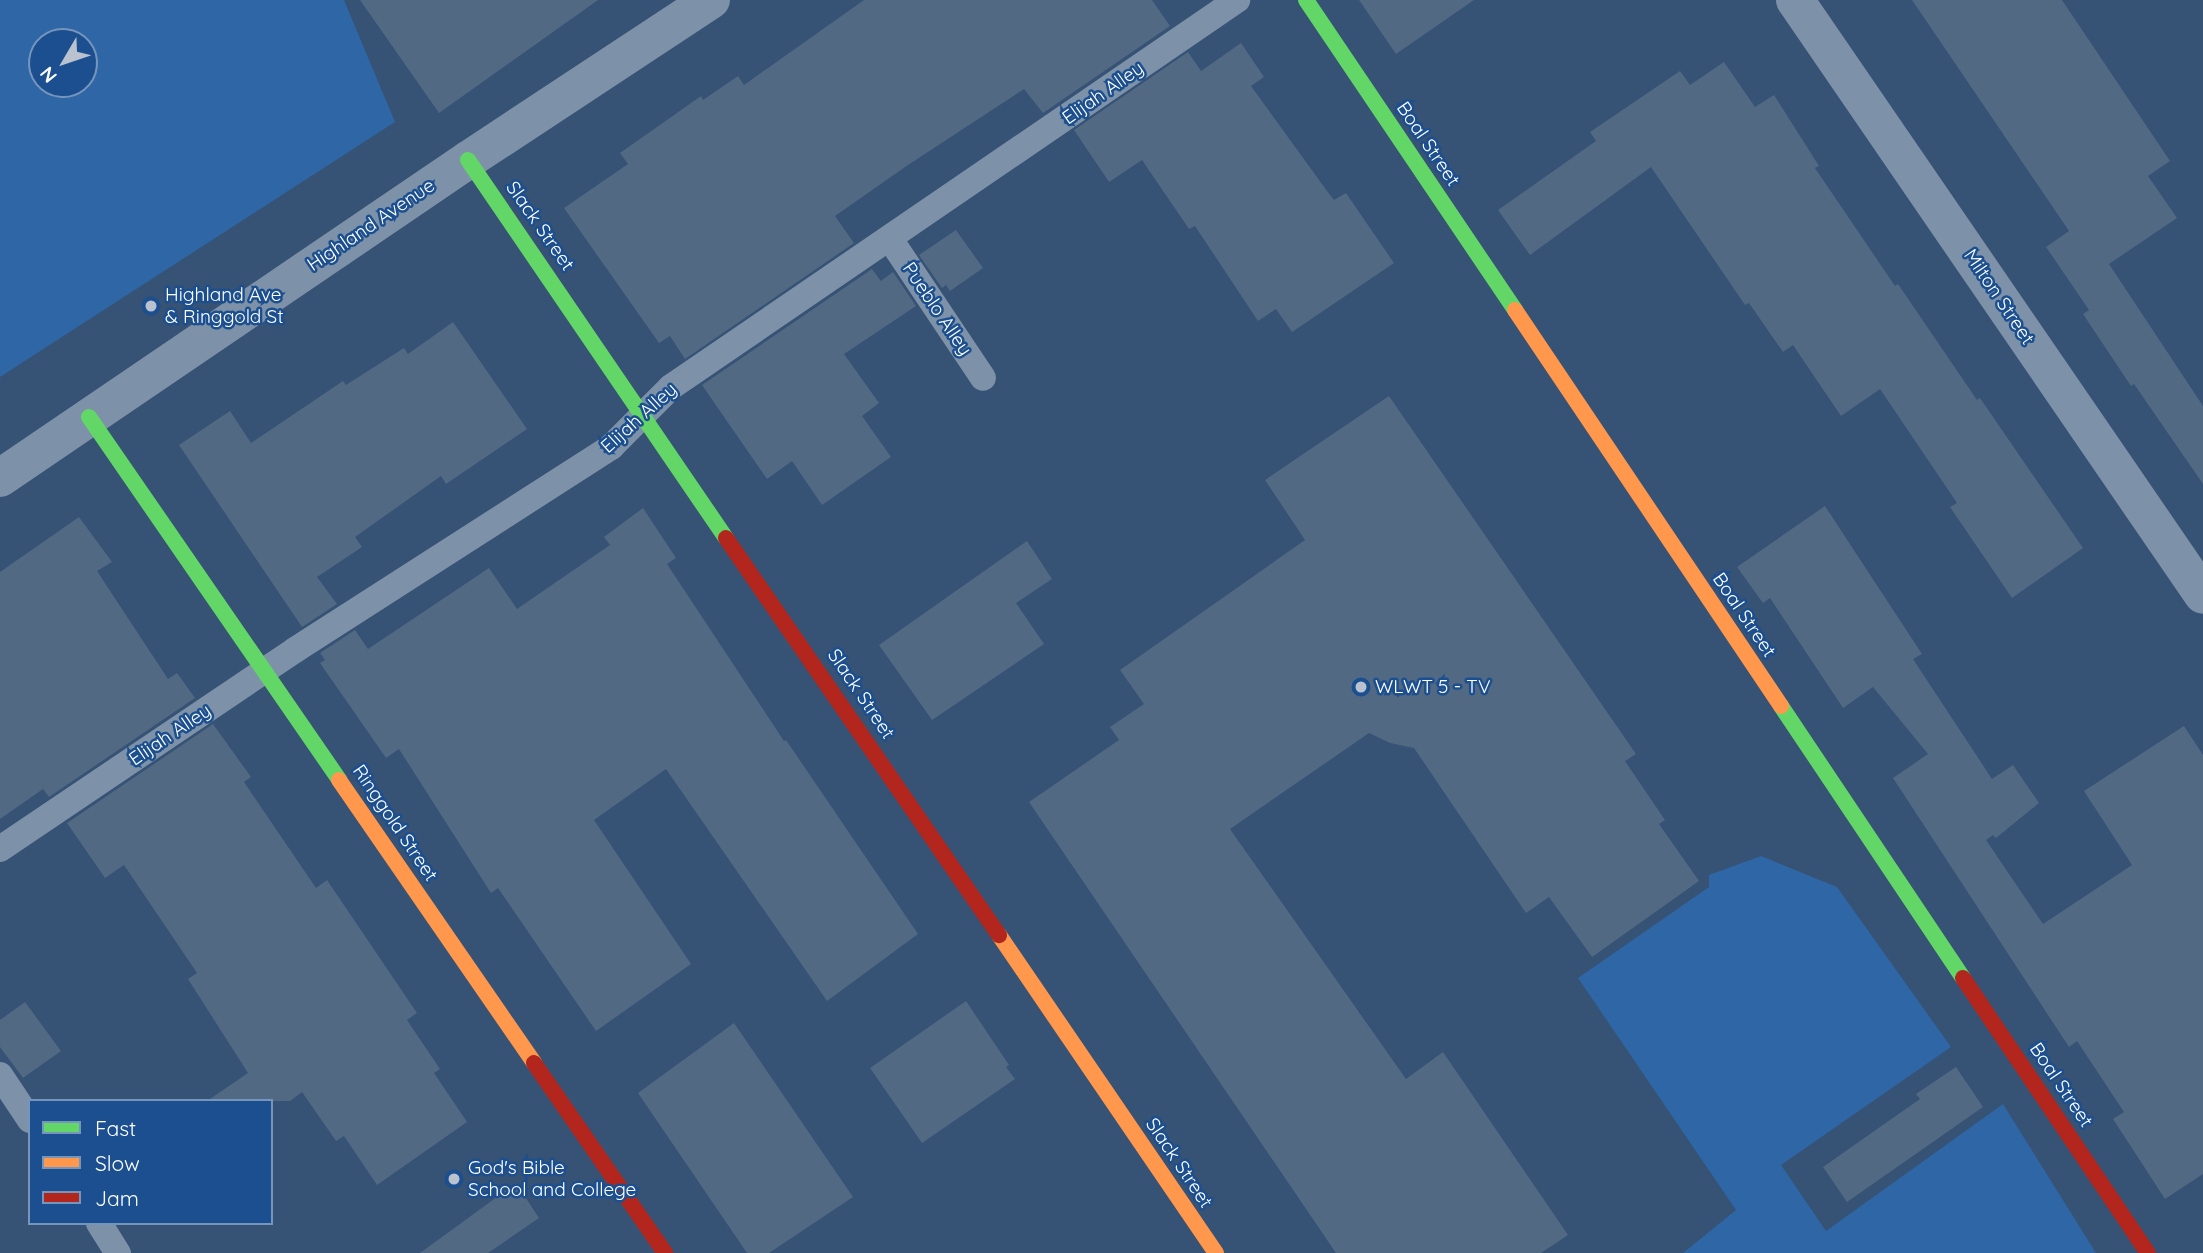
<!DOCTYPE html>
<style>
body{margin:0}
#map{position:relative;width:2203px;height:1253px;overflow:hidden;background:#365274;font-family:Quicksand,sans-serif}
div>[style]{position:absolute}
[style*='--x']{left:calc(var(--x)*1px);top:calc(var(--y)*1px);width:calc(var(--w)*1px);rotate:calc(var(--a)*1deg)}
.green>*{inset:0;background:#2f66a5}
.building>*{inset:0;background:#526984}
.lane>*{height:26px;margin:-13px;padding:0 13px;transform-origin:13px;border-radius:13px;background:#7d92a8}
.street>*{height:38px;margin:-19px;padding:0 19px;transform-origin:19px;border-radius:19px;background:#7d92a8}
.fast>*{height:16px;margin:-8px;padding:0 8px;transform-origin:8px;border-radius:8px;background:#63d668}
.slow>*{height:16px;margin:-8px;padding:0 8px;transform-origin:8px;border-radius:8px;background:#ff974d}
.jam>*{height:16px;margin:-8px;padding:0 8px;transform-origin:8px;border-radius:8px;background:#b3261e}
.dots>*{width:19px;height:19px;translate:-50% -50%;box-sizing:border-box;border:4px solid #1b4f8f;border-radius:50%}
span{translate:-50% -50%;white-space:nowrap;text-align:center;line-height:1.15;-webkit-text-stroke:5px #1b4f8f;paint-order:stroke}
.street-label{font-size:19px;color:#fff}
.poi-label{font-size:19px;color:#fff}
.left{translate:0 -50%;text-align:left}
.legend{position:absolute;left:28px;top:1099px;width:245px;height:126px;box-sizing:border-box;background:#1b4f8f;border:2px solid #7695bc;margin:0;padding:9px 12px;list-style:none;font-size:21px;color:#fff}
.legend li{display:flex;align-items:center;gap:14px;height:35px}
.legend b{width:35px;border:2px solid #7695bc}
.north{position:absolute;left:28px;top:28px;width:70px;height:70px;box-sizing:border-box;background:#1b4f8f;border:2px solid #7695bc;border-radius:50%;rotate:231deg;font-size:19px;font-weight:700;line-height:28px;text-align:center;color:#fff}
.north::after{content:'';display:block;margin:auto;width:24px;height:32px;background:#b9c2ce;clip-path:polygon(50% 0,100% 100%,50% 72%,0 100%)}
</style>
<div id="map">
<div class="green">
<i style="clip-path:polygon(evenodd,0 0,344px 0,395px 122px,0 377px,0 0,42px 42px,84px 42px,84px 84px,42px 84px,42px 42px)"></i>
<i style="clip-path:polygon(1761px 856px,1837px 887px,1951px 1047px,1781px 1165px,1826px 1231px,2003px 1104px,2096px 1253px,1683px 1253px,1736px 1210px,1578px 978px,1709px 887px,1709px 875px)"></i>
</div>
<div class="building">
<i style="clip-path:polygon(360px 0,598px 0,439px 113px)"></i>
<i style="clip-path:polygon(864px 0,1152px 0,1170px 26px,1043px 113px,1024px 89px,908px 165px,835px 216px,854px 243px,685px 359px,670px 336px,659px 343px,564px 208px,628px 164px,620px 153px,701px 96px,703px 100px,738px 76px,744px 85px)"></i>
<i style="clip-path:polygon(1359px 0,1474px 0,1396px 54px)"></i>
<i style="clip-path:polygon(1912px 0,2062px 0,2170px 161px,2148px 176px,2177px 218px,2109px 264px,2203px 406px,2203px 484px,2134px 384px,2131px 386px,2083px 314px,2089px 310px,2046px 247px,2069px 231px)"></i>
<i style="clip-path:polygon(1241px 43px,1264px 77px,1251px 86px,1327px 191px,1334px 200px,1346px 193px,1394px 263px,1292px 332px,1276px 309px,1258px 321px,1195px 226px,1189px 229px,1142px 160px,1109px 182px,1074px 130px,1188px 52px,1201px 71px)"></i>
<i style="clip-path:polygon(1724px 62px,1755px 107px,1774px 95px,1819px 166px,1815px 168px,1895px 286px,1898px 284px,1977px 400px,1980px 398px,2083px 548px,2012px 598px,1950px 507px,1957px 503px,1880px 389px,1841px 416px,1793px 345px,1783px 352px,1749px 303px,1745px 305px,1651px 167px,1530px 255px,1498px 210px,1596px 141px,1590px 132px,1680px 71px,1690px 85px)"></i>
<i style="clip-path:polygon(956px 230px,983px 268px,950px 291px,946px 285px,942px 288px,919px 255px)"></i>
<i style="clip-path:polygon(872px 269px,881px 281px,893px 272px,916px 306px,844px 354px,879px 403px,862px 416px,891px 457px,822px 505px,792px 461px,767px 479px,702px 385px)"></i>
<i style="clip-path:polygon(453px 322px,527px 429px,446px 484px,441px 476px,355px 537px,362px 547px,317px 577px,337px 604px,302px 627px,179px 445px,230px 411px,251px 443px,343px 381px,346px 385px,404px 348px,408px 354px)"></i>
<i style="clip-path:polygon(1389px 396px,1636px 754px,1625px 761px,1665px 820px,1659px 824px,1699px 881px,1592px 957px,1549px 897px,1526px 913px,1414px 748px,1390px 743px,1369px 733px,1230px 829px,1406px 1079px,1443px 1052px,1568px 1235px,1541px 1253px,1336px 1253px,1029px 802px,1119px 740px,1110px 727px,1144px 704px,1120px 670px,1305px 540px,1265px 480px)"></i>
<i style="clip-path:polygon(1825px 506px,1922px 654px,1913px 659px,1992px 779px,2013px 765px,2039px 803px,1996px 838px,1993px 835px,1986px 840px,2043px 924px,2132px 865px,2084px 791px,2184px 726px,2203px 755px,2203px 1174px,2165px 1199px,2113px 1119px,2124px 1112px,2077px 1041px,2069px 1047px,1893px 778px,1928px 754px,1873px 687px,1843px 708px,1770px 598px,1763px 603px,1737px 567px)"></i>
<i style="clip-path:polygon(643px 508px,676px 558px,667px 564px,784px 741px,786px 740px,918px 934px,827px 1001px,666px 769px,594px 820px,691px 964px,596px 1031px,498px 888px,491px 893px,399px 749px,386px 758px,320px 663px,325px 660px,320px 653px,355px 630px,368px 649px,489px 568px,517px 609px,610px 545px,604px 537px)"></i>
<i style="clip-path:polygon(79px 517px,112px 562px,97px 571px,168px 679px,177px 673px,195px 698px,49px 797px,43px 789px,0 819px,0 572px)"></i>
<i style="clip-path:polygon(1027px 541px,1052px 579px,1016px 603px,1044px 644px,932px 720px,879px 645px)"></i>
<i style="clip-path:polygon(213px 724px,251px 777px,244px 782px,316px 888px,327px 880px,417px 1013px,407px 1020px,440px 1069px,434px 1073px,467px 1122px,377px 1185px,344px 1136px,336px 1141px,302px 1092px,290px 1101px,207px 1101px,248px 1073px,188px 979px,197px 973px,124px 865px,105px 878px,67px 823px)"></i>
<i style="clip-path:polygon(966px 1001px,1009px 1065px,1006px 1067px,1015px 1079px,922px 1143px,870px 1068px)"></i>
<i style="clip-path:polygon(25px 1002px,61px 1051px,23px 1078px,0 1047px,0 1020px)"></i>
<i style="clip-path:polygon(734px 1023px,853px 1197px,769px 1253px,747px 1253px,638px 1093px)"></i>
<i style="clip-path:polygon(1956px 1067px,1983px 1107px,1847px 1202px,1823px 1167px,1920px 1099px,1916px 1094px)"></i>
<i style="clip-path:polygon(516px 1183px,539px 1218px,488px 1253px,420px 1253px)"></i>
</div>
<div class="lane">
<i style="--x:890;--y:239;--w:167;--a:56.2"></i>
<i style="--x:0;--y:849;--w:356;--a:-34"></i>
<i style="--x:295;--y:650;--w:376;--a:-32.7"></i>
<i style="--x:611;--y:447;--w:85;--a:-45"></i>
<i style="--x:671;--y:387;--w:686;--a:-34.36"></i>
<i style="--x:0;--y:1075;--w:54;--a:56.3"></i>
<i style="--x:99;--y:1223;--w:36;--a:58"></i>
</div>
<div class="street">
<i style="--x:1795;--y:0;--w:721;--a:55.56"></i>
<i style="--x:0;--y:478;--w:566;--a:-34.2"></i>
<i style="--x:468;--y:160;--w:291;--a:-33.4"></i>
</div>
<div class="fast">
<i style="--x:1306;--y:0;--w:374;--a:56"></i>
<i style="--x:468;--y:160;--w:458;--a:55.7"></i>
<i style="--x:89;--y:417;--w:441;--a:55.4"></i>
<i style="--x:1781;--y:706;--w:327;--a:56.2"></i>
</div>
<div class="slow">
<i style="--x:1515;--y:310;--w:477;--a:56.1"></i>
<i style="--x:339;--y:780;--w:344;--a:55.4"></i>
<i style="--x:999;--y:935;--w:385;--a:55.7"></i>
</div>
<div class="jam">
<i style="--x:726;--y:538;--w:482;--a:55.5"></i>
<i style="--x:1963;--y:978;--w:331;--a:56.1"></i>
<i style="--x:534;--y:1063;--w:231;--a:55.4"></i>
</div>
<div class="dots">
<i style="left:151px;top:306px;background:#b9c2ce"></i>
<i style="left:1361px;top:687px;background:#b9c2ce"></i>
<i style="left:454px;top:1179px;background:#b9c2ce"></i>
</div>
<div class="street-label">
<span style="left:1103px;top:93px;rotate:-35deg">Elijah Alley</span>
<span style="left:1428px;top:144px;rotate:56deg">Boal Street</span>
<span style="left:371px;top:225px;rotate:-34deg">Highland Avenue</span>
<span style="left:540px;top:226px;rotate:55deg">Slack Street</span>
<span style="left:1999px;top:297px;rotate:56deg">Milton Street</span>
<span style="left:937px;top:309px;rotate:56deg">Pueblo Alley</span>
<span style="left:639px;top:418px;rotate:-42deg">Elijah Alley</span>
<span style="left:1744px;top:615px;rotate:56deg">Boal Street</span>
<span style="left:861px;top:694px;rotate:56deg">Slack Street</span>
<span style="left:170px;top:735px;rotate:-34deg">Elijah Alley</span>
<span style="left:395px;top:823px;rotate:56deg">Ringgold Street</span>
<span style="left:2061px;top:1085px;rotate:56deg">Boal Street</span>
<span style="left:1179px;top:1163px;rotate:56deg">Slack Street</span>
</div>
<div class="poi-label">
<span class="left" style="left:165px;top:306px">Highland Ave<br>&amp; Ringgold St</span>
<span class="left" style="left:1375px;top:687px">WLWT 5 - TV</span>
<span class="left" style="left:468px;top:1179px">God's Bible<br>School and College</span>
</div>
<ul class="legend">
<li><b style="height:9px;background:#63d668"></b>Fast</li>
<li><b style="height:9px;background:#ff974d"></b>Slow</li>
<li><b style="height:9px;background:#b3261e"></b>Jam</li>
</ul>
<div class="north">N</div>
</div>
